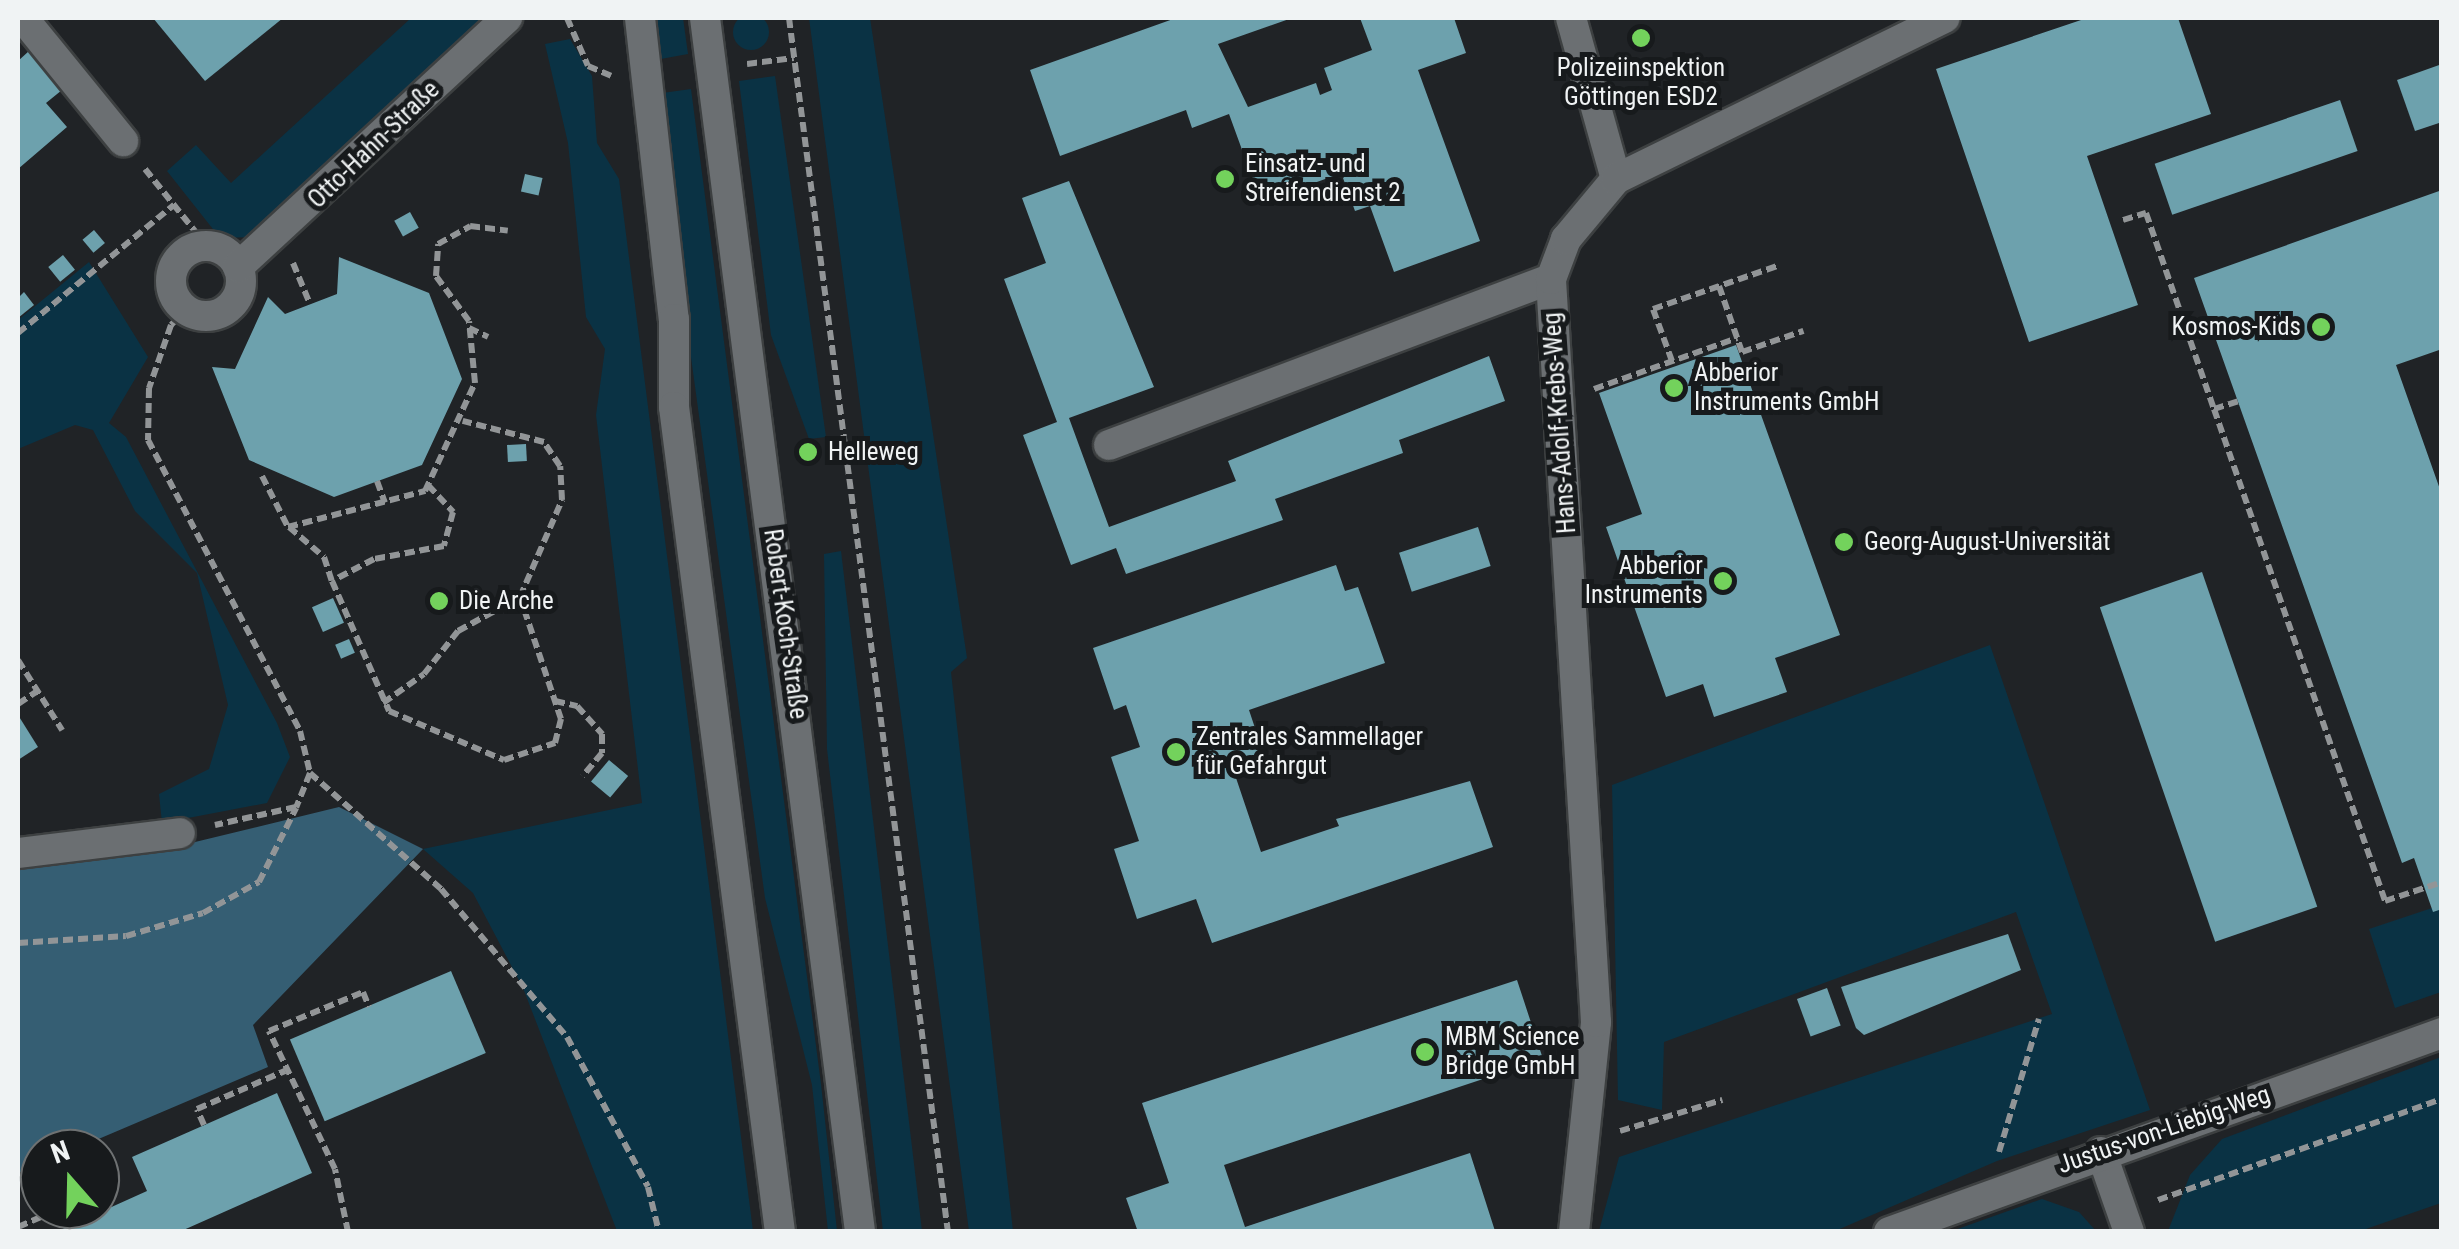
<!DOCTYPE html>
<meta charset="utf-8">
<style>
body{margin:0}
#map{position:relative;width:2459px;height:1249px;overflow:hidden;background:#202326;font-family:"Roboto Condensed",sans-serif}
div>[style]{position:absolute}
[style*='--x']{left:calc(var(--x)*1px);top:calc(var(--y)*1px);width:calc(var(--w)*1px);rotate:calc(var(--a)*1deg)}
.green>*{inset:0;background:#0a3244}
.round{border-radius:50%}
.forest>*{inset:0;background:#355e73}
.building>*{inset:0;background:#6da1ad;transform-origin:0 0}
.path>*{height:6px;margin-top:-3px;transform-origin:0;background:repeating-linear-gradient(90deg,#929597 0 10px,transparent 0 15px)}
.roads{filter:drop-shadow(2px 0 #3d4041) drop-shadow(-2px 0 #3d4041) drop-shadow(0 2px #3d4041) drop-shadow(0 -2px #3d4041)}
.minor>*{height:30px;margin:-15px;padding:0 15px;transform-origin:15px;border-radius:15px;background:#6b6f72}
.minor>.ring{margin:-15px;padding:0;box-sizing:content-box;background:none;border:30px solid #6b6f72;border-radius:50%}
.dots>*{width:28px;height:28px;translate:-50% -50%;box-sizing:border-box;border:5px solid #171a1c;border-radius:50%}
span{translate:-50% -50%;white-space:nowrap;text-align:center;line-height:1.15;-webkit-text-stroke:10px #171a1c;paint-order:stroke}
.poi-label{font-size:25px;color:#f0f3f4}
.left{translate:0 -50%;text-align:left}
.right{translate:-100% -50%;text-align:right}
.street-label{font-size:25px;color:#f0f3f4}
.frame{position:absolute;inset:0;border:20px solid #f0f3f4;pointer-events:none}
.north{position:absolute;left:20px;top:1129px;width:100px;height:100px;box-sizing:border-box;background:#171a1c;border:2px solid #6e7172;border-radius:50%;rotate:340deg;font-size:28px;font-weight:700;line-height:40px;text-align:center;color:#f0f3f4}
.north::after{content:'';display:block;margin:auto;width:35px;height:45px;background:#73d25c;clip-path:polygon(50% 0,100% 100%,50% 72%,0 100%)}
</style>
<div id="map">
<div class="green">
<i class="round" style="left:733px;top:14px;width:36px;height:36px"></i>
<i style="clip-path:polygon(411px 18px,490px 18px,254px 237px,220px 238px,167px 171px,196px 145px,231px 183px)"></i>
<i style="clip-path:polygon(653px 18px,683px 18px,688px 54px,650px 61px)"></i>
<i style="clip-path:polygon(809px 18px,870px 18px,967px 658px,951px 672px,1013px 1231px,969px 1231px)"></i>
<i style="clip-path:polygon(570px 39px,592px 76px,597px 143px,619px 179px,753px 1231px,617px 1231px,523px 988px,473px 893px,423px 849px,642px 803px,596px 415px,605px 349px,586px 317px,568px 143px,545px 44px)"></i>
<i style="clip-path:polygon(775px 76px,826px 437px,809px 439px,771px 335px,739px 81px)"></i>
<i style="clip-path:polygon(691px 89px,821px 1084px,837px 1231px,828px 1231px,812px 1085px,765px 898px,655px 94px)"></i>
<i style="clip-path:polygon(89px 262px,148px 357px,109px 423px,126px 437px,277px 723px,290px 757px,267px 803px,162px 823px,159px 794px,209px 769px,228px 705px,197px 573px,135px 511px,93px 430px,75px 425px,18px 449px,18px 320px)"></i>
<i style="clip-path:polygon(841px 551px,922px 1231px,883px 1231px,827px 749px,824px 554px)"></i>
<i style="clip-path:polygon(1990px 645px,2150px 1110px,1997px 1161px,1835px 1231px,1599px 1231px,1619px 1157px,2052px 1014px,2016px 912px,1664px 1042px,1662px 1110px,1618px 1100px,1612px 785px)"></i>
<i style="clip-path:polygon(2441px 905px,2441px 992px,2395px 1008px,2369px 929px)"></i>
<i style="clip-path:polygon(2441px 1057px,2441px 1203px,2360px 1231px,2168px 1231px,2190px 1175px,2222px 1139px)"></i>
<i style="clip-path:polygon(2042px 1199px,2079px 1212px,2096px 1231px,1952px 1231px)"></i>
</div>
<div class="forest">
<i style="clip-path:polygon(339px 807px,423px 849px,253px 1025px,268px 1067px,75px 1149px,40px 1149px,40px 1164px,18px 1173px,18px 866px,162px 850px)"></i>
</div>
<div class="building">
<i style="clip-path:polygon(153px 18px,283px 18px,205px 81px)"></i>
<i style="clip-path:polygon(1176px 18px,1292px 18px,1218px 44px,1248px 107px,1316px 83px,1320px 95px,1332px 90px,1324px 68px,1372px 50px,1360px 18px,1454px 18px,1466px 53px,1418px 70px,1480px 241px,1394px 272px,1370px 206px,1355px 211px,1343px 178px,1356px 168px,1261px 202px,1229px 114px,1192px 128px,1186px 110px,1060px 156px,1030px 70px)"></i>
<i style="clip-path:polygon(2087px 18px,2178px 18px,2211px 114px,2087px 156px,2138px 305px,2029px 342px,1936px 69px)"></i>
<i style="clip-path:polygon(29px 51px,62px 90px,46px 103px,67px 127px,18px 169px,18px 61px)"></i>
<i style="clip-path:polygon(2442px 64px,2442px 122px,2415px 131px,2397px 80px)"></i>
<i style="left:2340px;top:100px;width:54px;height:196px;rotate:71deg"></i>
<i style="left:525px;top:174px;width:18px;height:18px;rotate:13deg"></i>
<i style="clip-path:polygon(1069px 181px,1154px 387px,1069px 418px,1109px 527px,1236px 481px,1228px 461px,1489px 356px,1505px 401px,1399px 440px,1403px 453px,1275px 499px,1283px 520px,1126px 574px,1116px 548px,1071px 565px,1023px 435px,1057px 422px,1004px 279px,1046px 263px,1022px 198px)"></i>
<i style="clip-path:polygon(2442px 190px,2442px 349px,2396px 365px,2442px 495px,2442px 909px,2433px 912px,2414px 858px,2402px 863px,2194px 278px)"></i>
<i style="left:410px;top:212px;width:18px;height:18px;rotate:61deg"></i>
<i style="left:94px;top:230px;width:17px;height:15px;rotate:50deg"></i>
<i style="left:63px;top:255px;width:19px;height:19px;rotate:51deg"></i>
<i style="clip-path:polygon(339px 257px,429px 293px,462px 379px,422px 465px,334px 497px,249px 460px,212px 367px,235px 369px,268px 297px,285px 314px,337px 294px)"></i>
<i style="clip-path:polygon(24px 292px,34px 305px,18px 318px,18px 298px)"></i>
<i style="clip-path:polygon(1736px 345px,1840px 635px,1775px 658px,1787px 692px,1714px 717px,1703px 684px,1666px 697px,1606px 527px,1642px 514px,1599px 393px)"></i>
<i style="left:526px;top:444px;width:17px;height:19px;rotate:87deg"></i>
<i style="left:1478px;top:527px;width:41px;height:83px;rotate:72deg"></i>
<i style="clip-path:polygon(1336px 565px,1345px 591px,1358px 587px,1385px 663px,1249px 710px,1265px 758px,1233px 769px,1261px 852px,1339px 826px,1336px 819px,1470px 781px,1493px 847px,1212px 943px,1196px 899px,1137px 919px,1114px 849px,1139px 841px,1111px 757px,1140px 747px,1126px 705px,1114px 710px,1093px 648px)"></i>
<i style="left:2202px;top:572px;width:354px;height:108px;rotate:71deg"></i>
<i style="left:333px;top:598px;width:27px;height:23px;rotate:66deg"></i>
<i style="left:349px;top:639px;width:15px;height:15px;rotate:67deg"></i>
<i style="clip-path:polygon(18px 715px,38px 747px,18px 760px)"></i>
<i style="left:609px;top:760px;width:25px;height:28px;rotate:40deg"></i>
<i style="clip-path:polygon(2008px 934px,2021px 970px,1864px 1035px,1856px 1028px,1841px 987px)"></i>
<i style="left:451px;top:971px;width:89px;height:175px;rotate:67deg"></i>
<i style="clip-path:polygon(1517px 980px,1543px 1059px,1224px 1165px,1245px 1227px,1470px 1153px,1495px 1231px,1138px 1232px,1126px 1198px,1169px 1183px,1142px 1103px)"></i>
<i style="left:1827px;top:988px;width:40px;height:32px;rotate:70deg"></i>
<i style="clip-path:polygon(277px 1093px,312px 1173px,179px 1232px,56px 1232px,147px 1191px,132px 1157px)"></i>
</div>
<div class="path">
<i style="--x:567;--y:18;--w:52;--a:66.4"></i>
<i style="--x:588;--y:66;--w:25;--a:23"></i>
<i style="--x:789;--y:18;--w:1224;--a:82.54"></i>
<i style="--x:747;--y:64;--w:47;--a:-7.3"></i>
<i style="--x:145;--y:169;--w:99;--a:51.2"></i>
<i style="--x:2123;--y:220;--w:24;--a:-17"></i>
<i style="--x:2146;--y:213;--w:207;--a:70.9"></i>
<i style="--x:2214;--y:409;--w:25;--a:-18"></i>
<i style="--x:293;--y:263;--w:44;--a:67.5"></i>
<i style="--x:1719;--y:286;--w:70;--a:70.8"></i>
<i style="--x:1742;--y:352;--w:65;--a:-19"></i>
<i style="--x:186;--y:310;--w:21;--a:135"></i>
<i style="--x:171;--y:325;--w:67;--a:109.2"></i>
<i style="--x:149;--y:388;--w:52;--a:91.1"></i>
<i style="--x:148;--y:440;--w:328;--a:62.4"></i>
<i style="--x:300;--y:731;--w:43;--a:76.6"></i>
<i style="--x:310;--y:773;--w:37;--a:112"></i>
<i style="--x:296;--y:807;--w:83;--a:167.5"></i>
<i style="--x:469;--y:328;--w:21;--a:25"></i>
<i style="--x:18;--y:333;--w:202;--a:-39.4"></i>
<i style="--x:1672;--y:361;--w:55;--a:-110.1"></i>
<i style="--x:1653;--y:309;--w:134;--a:-19.1"></i>
<i style="--x:1594;--y:389;--w:152;--a:-19.6"></i>
<i style="--x:2214;--y:409;--w:521;--a:70.83"></i>
<i style="--x:2385;--y:901;--w:60;--a:-18.4"></i>
<i style="--x:262;--y:476;--w:57;--a:63"></i>
<i style="--x:288;--y:527;--w:142;--a:-14.7"></i>
<i style="--x:425;--y:491;--w:119;--a:-65.2"></i>
<i style="--x:475;--y:383;--w:62;--a:-95.5"></i>
<i style="--x:469;--y:321;--w:56;--a:-126.3"></i>
<i style="--x:436;--y:276;--w:32;--a:-86"></i>
<i style="--x:438;--y:244;--w:37;--a:-29"></i>
<i style="--x:470;--y:226;--w:38;--a:7"></i>
<i style="--x:377;--y:481;--w:23;--a:70"></i>
<i style="--x:428;--y:485;--w:37;--a:47"></i>
<i style="--x:453;--y:512;--w:35;--a:105"></i>
<i style="--x:444;--y:546;--w:71;--a:169.5"></i>
<i style="--x:374;--y:559;--w:47;--a:152.4"></i>
<i style="--x:332;--y:581;--w:142;--a:66.3"></i>
<i style="--x:389;--y:711;--w:125;--a:23.1"></i>
<i style="--x:504;--y:760;--w:54;--a:-18.4"></i>
<i style="--x:555;--y:743;--w:25;--a:-76"></i>
<i style="--x:561;--y:719;--w:129;--a:-108.6"></i>
<i style="--x:289;--y:527;--w:46;--a:40.6"></i>
<i style="--x:324;--y:557;--w:25;--a:72"></i>
<i style="--x:18;--y:660;--w:83;--a:57.8"></i>
<i style="--x:555;--y:701;--w:23;--a:13"></i>
<i style="--x:577;--y:706;--w:38;--a:48"></i>
<i style="--x:602;--y:734;--w:19;--a:90"></i>
<i style="--x:602;--y:753;--w:30;--a:130"></i>
<i style="--x:383;--y:703;--w:50;--a:-35.3"></i>
<i style="--x:424;--y:674;--w:55;--a:-51.7"></i>
<i style="--x:458;--y:631;--w:71;--a:-28.7"></i>
<i style="--x:520;--y:597;--w:106;--a:-66.6"></i>
<i style="--x:562;--y:500;--w:34;--a:-93"></i>
<i style="--x:560;--y:466;--w:29;--a:-124"></i>
<i style="--x:544;--y:442;--w:84;--a:-165.5"></i>
<i style="--x:18;--y:704;--w:23;--a:-34"></i>
<i style="--x:310;--y:773;--w:175;--a:41.5"></i>
<i style="--x:441;--y:889;--w:194;--a:49.6"></i>
<i style="--x:567;--y:1037;--w:170;--a:61.6"></i>
<i style="--x:648;--y:1187;--w:46;--a:76.3"></i>
<i style="--x:18;--y:943;--w:108;--a:-3.7"></i>
<i style="--x:126;--y:936;--w:80;--a:-16.6"></i>
<i style="--x:203;--y:913;--w:64;--a:-29"></i>
<i style="--x:259;--y:882;--w:83;--a:-63.4"></i>
<i style="--x:204;--y:1125;--w:17;--a:-114"></i>
<i style="--x:197;--y:1109;--w:96;--a:-23.4"></i>
<i style="--x:1620;--y:1131;--w:107;--a:-16.9"></i>
<i style="--x:1999;--y:1152;--w:139;--a:-73.3"></i>
<i style="--x:2158;--y:1200;--w:301;--a:-19.6"></i>
<i style="--x:62;--y:1209;--w:18;--a:63"></i>
<i style="--x:18;--y:1227;--w:45;--a:-23.7"></i>
<i style="--x:348;--y:1232;--w:64;--a:-101.7"></i>
<i style="--x:335;--y:1169;--w:153;--a:-115.6"></i>
<i style="--x:269;--y:1031;--w:102;--a:-22.5"></i>
<i style="--x:363;--y:992;--w:16;--a:68"></i>
</div>
<div class="roads">
<div class="minor">
<i style="--x:23;--y:18;--w:159;--a:50.9"></i>
<i style="--x:640;--y:18;--w:303;--a:83.6"></i>
<i style="--x:674;--y:319;--w:88;--a:90"></i>
<i style="--x:674;--y:407;--w:832;--a:82.68"></i>
<i style="--x:705;--y:18;--w:1224;--a:82.72"></i>
<i style="--x:1571;--y:18;--w:167;--a:74.4"></i>
<i class="ring" style="left:171px;top:246px;width:40px;height:40px"></i>
<i style="--x:238;--y:267;--w:367;--a:-42.8"></i>
<i style="--x:1109;--y:445;--w:472;--a:-20.6"></i>
<i style="--x:18;--y:853;--w:163;--a:-7"></i>
<i style="--x:2101;--y:1152;--w:85;--a:70.7"></i>
<i style="--x:1574;--y:1232;--w:211;--a:-84"></i>
<i style="--x:1596;--y:1022;--w:744;--a:-93.47"></i>
<i style="--x:1551;--y:279;--w:43;--a:-69.4"></i>
<i style="--x:1566;--y:239;--w:78;--a:-50.2"></i>
<i style="--x:1616;--y:179;--w:366;--a:-26.1"></i>
<i style="--x:1889;--y:1232;--w:588;--a:-19.79"></i>
</div>
</div>
<div class="dots">
<i style="left:1641px;top:38px;background:#73d25c"></i>
<i style="left:1225px;top:179px;background:#73d25c"></i>
<i style="left:2321px;top:327px;background:#73d25c"></i>
<i style="left:1674px;top:388px;background:#73d25c"></i>
<i style="left:808px;top:452px;background:#73d25c"></i>
<i style="left:1844px;top:542px;background:#73d25c"></i>
<i style="left:1723px;top:581px;background:#73d25c"></i>
<i style="left:439px;top:601px;background:#73d25c"></i>
<i style="left:1176px;top:752px;background:#73d25c"></i>
<i style="left:1425px;top:1052px;background:#73d25c"></i>
</div>
<div class="poi-label">
<span style="left:1641px;top:83px">Polizeiinspektion<br>Göttingen ESD2</span>
<span class="left" style="left:1245px;top:179px">Einsatz- und<br>Streifendienst 2</span>
<span class="right" style="left:2301px;top:327px">Kosmos-Kids</span>
<span class="left" style="left:1694px;top:388px">Abberior<br>Instruments GmbH</span>
<span class="left" style="left:828px;top:452px">Helleweg</span>
<span class="left" style="left:1864px;top:542px">Georg-August-Universität</span>
<span class="right" style="left:1703px;top:581px">Abberior<br>Instruments</span>
<span class="left" style="left:459px;top:601px">Die Arche</span>
<span class="left" style="left:1196px;top:752px">Zentrales Sammellager<br>für Gefahrgut</span>
<span class="left" style="left:1445px;top:1052px">MBM Science<br>Bridge GmbH</span>
</div>
<div class="street-label">
<span style="left:374px;top:145px;rotate:-44deg">Otto-Hahn-Straße</span>
<span style="left:1560px;top:423px;rotate:-94deg">Hans-Adolf-Krebs-Weg</span>
<span style="left:785px;top:624px;rotate:82deg">Robert-Koch-Straße</span>
<span style="left:2164px;top:1130px;rotate:-19deg">Justus-von-Liebig-Weg</span>
</div>
<div class="frame"></div>
<div class="north">N</div>
</div>
